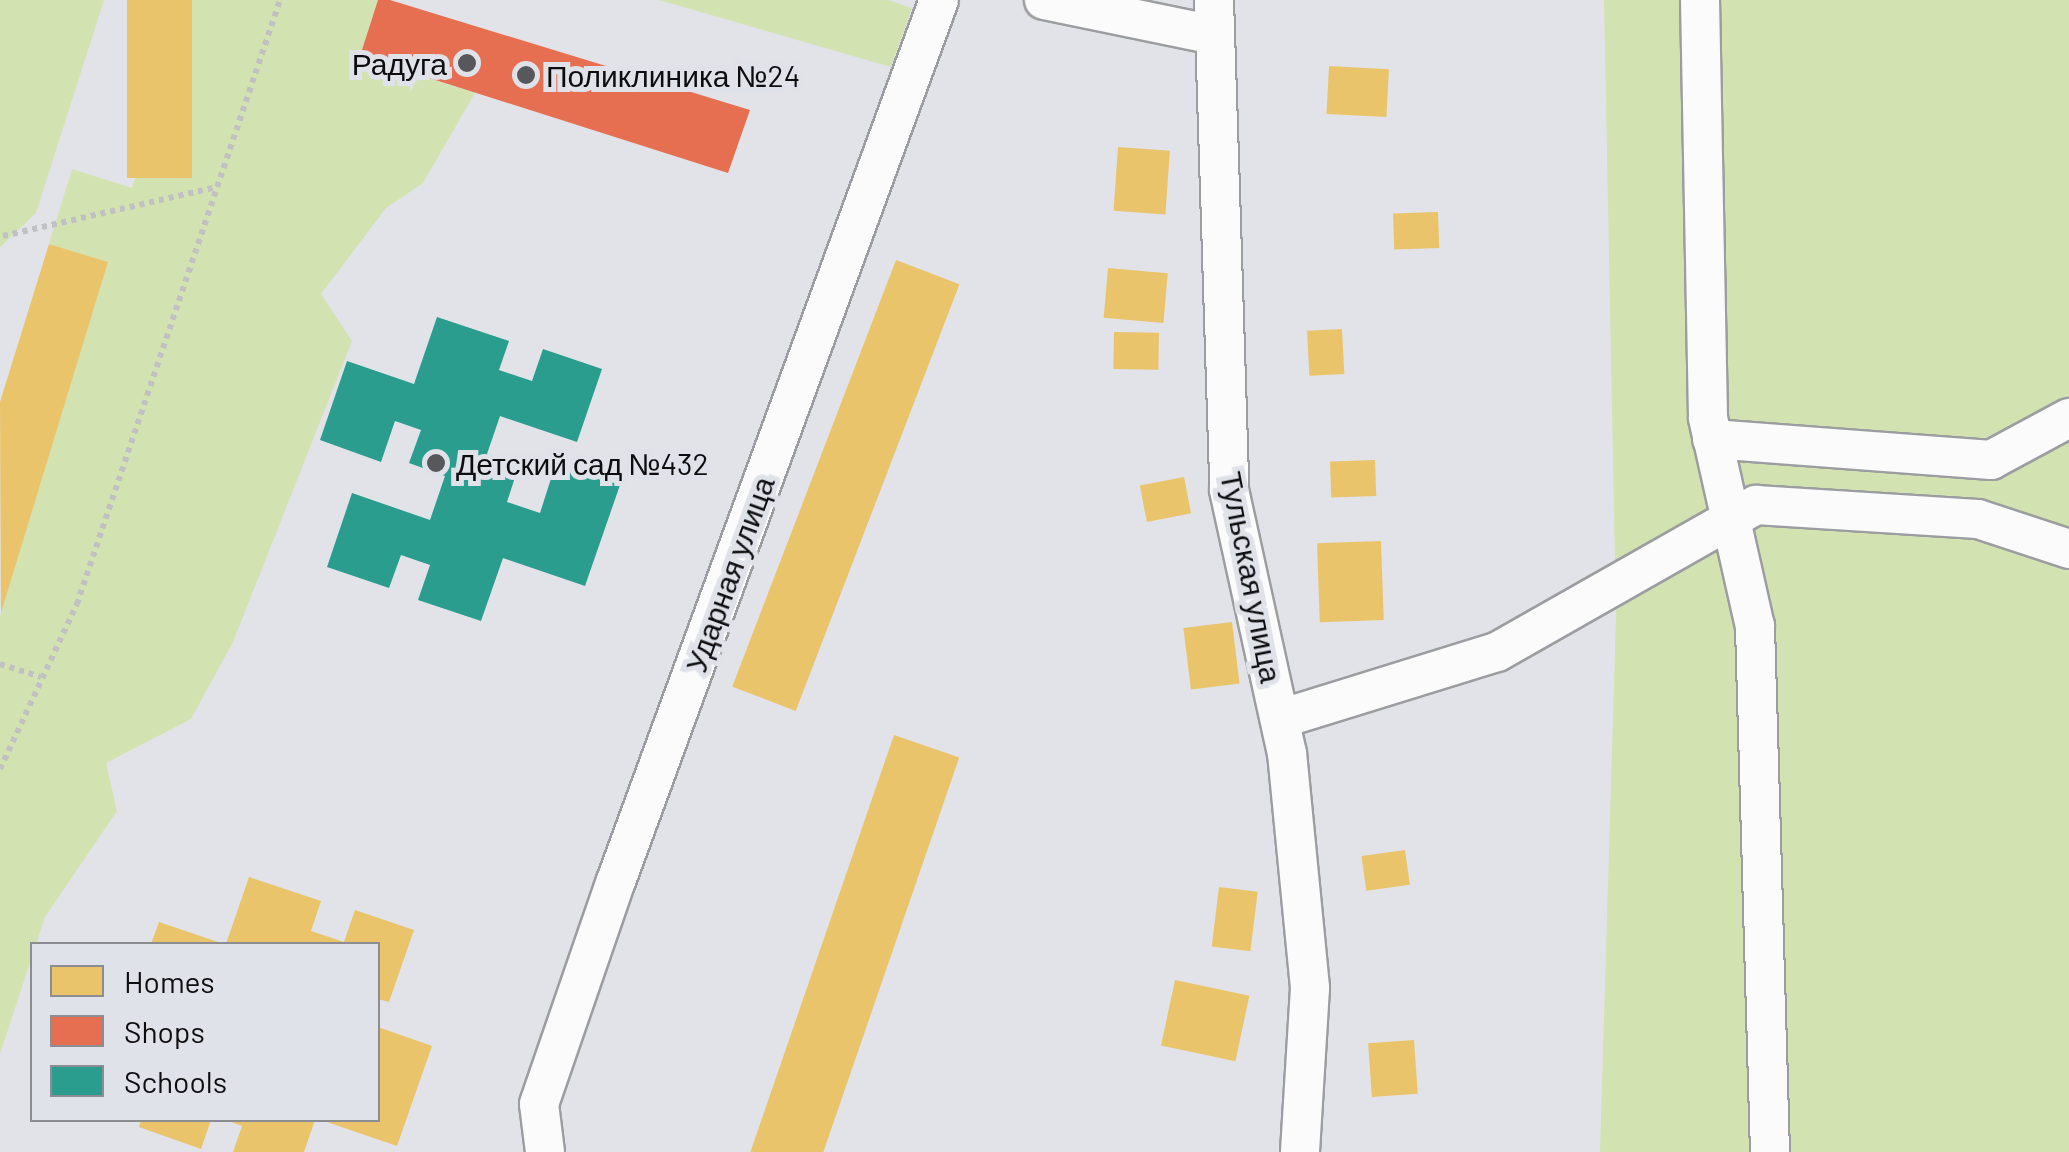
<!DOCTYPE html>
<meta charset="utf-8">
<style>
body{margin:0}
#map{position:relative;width:2069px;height:1152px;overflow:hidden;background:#e2e3e8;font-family:Barlow,sans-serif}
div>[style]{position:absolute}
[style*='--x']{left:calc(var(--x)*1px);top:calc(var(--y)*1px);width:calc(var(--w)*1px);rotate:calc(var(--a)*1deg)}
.green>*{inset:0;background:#d2e2b1}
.homes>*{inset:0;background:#e9c46a;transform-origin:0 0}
.shops>*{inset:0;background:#e76f51}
.schools>*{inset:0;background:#2a9d8f}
.path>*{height:6px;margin-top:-3px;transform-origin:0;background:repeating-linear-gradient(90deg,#c1c1c3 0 5px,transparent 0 10px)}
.roads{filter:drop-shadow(2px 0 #9c9da0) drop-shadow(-2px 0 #9c9da0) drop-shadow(0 2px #9c9da0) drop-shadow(0 -2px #9c9da0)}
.minor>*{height:38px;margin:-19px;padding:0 19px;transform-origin:19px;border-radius:19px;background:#fbfbfc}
.dots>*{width:28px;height:28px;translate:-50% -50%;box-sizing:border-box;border:5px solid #e0e2ea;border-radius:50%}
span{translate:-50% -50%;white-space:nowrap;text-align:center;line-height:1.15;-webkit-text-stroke:10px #e0e2ea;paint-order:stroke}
.poi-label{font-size:30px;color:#0d0d10}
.right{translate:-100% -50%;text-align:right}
.left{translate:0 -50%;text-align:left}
.street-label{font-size:30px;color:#0d0d10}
.legend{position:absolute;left:30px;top:942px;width:350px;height:180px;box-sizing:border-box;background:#e0e2ea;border:2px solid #8c8d93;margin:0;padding:12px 18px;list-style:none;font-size:30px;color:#0d0d10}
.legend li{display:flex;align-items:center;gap:20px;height:50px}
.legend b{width:50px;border:2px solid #8c8d93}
</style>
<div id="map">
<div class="green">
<i style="clip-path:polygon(0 0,104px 0,36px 213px,0 247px)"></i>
<i style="clip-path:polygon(192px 0,378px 0,360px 56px,475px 93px,423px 183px,386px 208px,321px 294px,352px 341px,233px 642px,191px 719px,106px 763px,117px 811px,45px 917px,0 1054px,0 616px,108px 262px,49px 244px,72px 169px,132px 188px)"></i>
<i style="clip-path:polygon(659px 0,888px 0,912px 8px,891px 67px)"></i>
<i style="clip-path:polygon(1604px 0,2069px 0,2069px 1152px,1600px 1152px,1616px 616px)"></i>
</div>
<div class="homes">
<i style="left:127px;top:0;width:65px;height:178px"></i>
<i style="left:1329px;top:66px;width:60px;height:48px;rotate:3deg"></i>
<i style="left:1118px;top:147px;width:52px;height:64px;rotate:4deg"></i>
<i style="left:1438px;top:212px;width:36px;height:45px;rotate:88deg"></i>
<i style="clip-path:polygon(49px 244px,108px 262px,1px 613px,0 402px)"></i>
<i style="left:896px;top:260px;width:68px;height:457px;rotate:21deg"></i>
<i style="left:1108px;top:268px;width:60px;height:50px;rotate:5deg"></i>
<i style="left:1342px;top:329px;width:45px;height:35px;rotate:87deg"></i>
<i style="left:1114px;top:332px;width:45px;height:37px;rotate:1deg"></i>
<i style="left:1375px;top:460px;width:36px;height:45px;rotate:88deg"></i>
<i style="left:1184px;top:477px;width:37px;height:45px;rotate:79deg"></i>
<i style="left:1381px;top:541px;width:79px;height:64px;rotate:88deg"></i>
<i style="left:1232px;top:622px;width:62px;height:49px;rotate:83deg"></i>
<i style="left:894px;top:735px;width:69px;height:441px;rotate:19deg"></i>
<i style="left:1405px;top:850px;width:35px;height:44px;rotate:82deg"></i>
<i style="clip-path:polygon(249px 877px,321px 901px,311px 931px,344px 942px,355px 910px,414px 930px,389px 1002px,378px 999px,378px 944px,226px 944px)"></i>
<i style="left:1219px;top:887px;width:39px;height:60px;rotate:7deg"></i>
<i style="clip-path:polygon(159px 922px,224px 944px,151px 944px)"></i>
<i style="left:1175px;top:980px;width:76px;height:67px;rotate:12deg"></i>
<i style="clip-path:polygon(378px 1027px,432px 1046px,397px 1146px,321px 1120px,378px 1120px)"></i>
<i style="left:1414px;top:1040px;width:54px;height:46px;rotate:86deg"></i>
<i style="clip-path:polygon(141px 1120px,211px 1120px,201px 1149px,139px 1127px)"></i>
<i style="clip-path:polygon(226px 1120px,315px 1120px,304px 1152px,233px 1152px,242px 1126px)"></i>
</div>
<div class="shops">
<i style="clip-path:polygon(378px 0,390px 0,750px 110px,728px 173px,360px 56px)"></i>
</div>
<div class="schools">
<i style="clip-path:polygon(437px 317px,509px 341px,499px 370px,532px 381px,543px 349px,602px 369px,577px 442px,500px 416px,487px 454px,519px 465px,507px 502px,540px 513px,556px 463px,620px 485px,585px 586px,503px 558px,481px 621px,418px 600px,430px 565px,401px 555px,389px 588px,327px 567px,352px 493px,430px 520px,445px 476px,409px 463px,421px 430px,395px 421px,381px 462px,320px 440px,347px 361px,414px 384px)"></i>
</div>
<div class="path">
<i style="--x:3;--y:236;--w:220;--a:-12.9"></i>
<i style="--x:0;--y:664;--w:43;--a:17.6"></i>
<i style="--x:0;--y:769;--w:182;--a:-65"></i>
<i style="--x:77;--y:604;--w:637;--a:-71.42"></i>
</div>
<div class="roads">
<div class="minor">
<i style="--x:1044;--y:0;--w:174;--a:11.6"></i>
<i style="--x:1214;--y:0;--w:490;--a:88.2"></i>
<i style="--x:1229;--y:490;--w:269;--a:77.6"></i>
<i style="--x:1287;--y:753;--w:236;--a:84.4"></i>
<i style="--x:1310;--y:988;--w:164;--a:93.5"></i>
<i style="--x:1700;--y:0;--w:418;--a:88.9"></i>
<i style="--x:1708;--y:418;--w:213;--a:77.3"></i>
<i style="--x:1755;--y:626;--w:526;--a:88.37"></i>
<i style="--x:1712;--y:439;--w:280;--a:4.3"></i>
<i style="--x:1991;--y:460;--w:89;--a:-28.3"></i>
<i style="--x:1280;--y:719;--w:227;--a:-17.2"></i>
<i style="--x:1497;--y:652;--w:298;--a:-29.6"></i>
<i style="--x:1756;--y:505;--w:222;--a:3.6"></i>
<i style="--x:1978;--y:519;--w:96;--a:18.2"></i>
<i style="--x:545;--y:1152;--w:48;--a:-97.1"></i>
<i style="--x:539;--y:1104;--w:236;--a:-71"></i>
<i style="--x:616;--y:881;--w:938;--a:-69.87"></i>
</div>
</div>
<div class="dots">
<i style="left:467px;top:63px;background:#58585c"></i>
<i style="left:526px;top:75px;background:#58585c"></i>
<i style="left:436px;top:463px;background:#58585c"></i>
</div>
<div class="poi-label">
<span class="right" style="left:447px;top:63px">Радуга</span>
<span class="left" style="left:546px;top:75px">Поликлиника №24</span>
<span class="left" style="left:456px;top:463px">Детский сад №432</span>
</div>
<div class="street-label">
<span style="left:729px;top:574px;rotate:-70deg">Ударная улица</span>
<span style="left:1252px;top:577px;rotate:79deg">Тульская улица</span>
</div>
<ul class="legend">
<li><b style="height:28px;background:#e9c46a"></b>Homes</li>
<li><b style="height:28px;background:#e76f51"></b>Shops</li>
<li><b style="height:28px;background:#2a9d8f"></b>Schools</li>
</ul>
</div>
